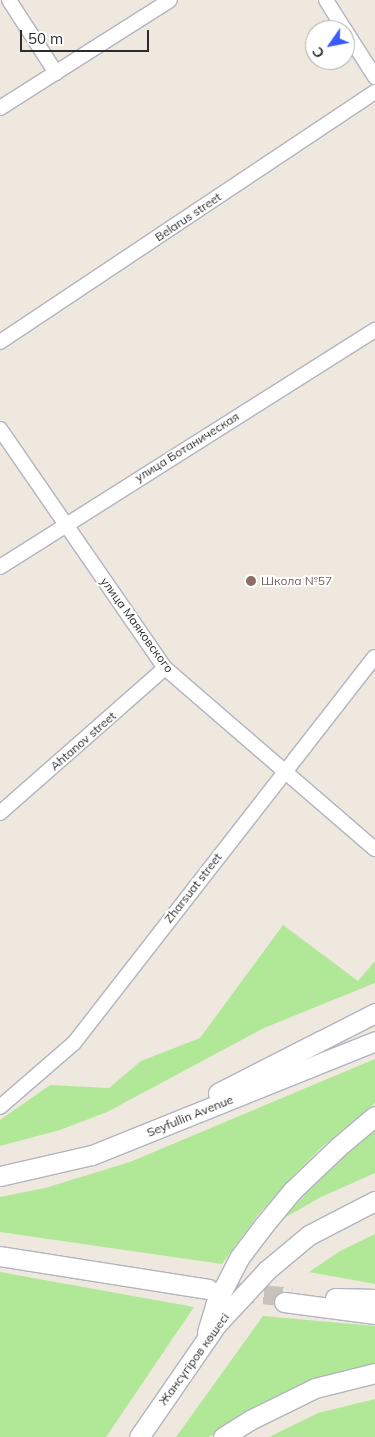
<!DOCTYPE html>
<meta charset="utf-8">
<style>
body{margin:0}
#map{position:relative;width:375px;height:1437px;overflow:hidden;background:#eee8de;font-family:Mulish,sans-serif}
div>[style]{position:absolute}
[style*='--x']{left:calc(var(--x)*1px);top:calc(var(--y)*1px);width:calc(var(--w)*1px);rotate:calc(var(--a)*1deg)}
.green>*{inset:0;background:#b0e898}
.secondary-tunnel>*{height:19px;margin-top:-9.5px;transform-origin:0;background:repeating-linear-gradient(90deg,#c7c2ba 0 19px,transparent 0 28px)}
.roads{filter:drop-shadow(1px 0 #b2b4c0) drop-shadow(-1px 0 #b2b4c0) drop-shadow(0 1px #b2b4c0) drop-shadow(0 -1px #b2b4c0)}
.minor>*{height:14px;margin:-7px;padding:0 7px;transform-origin:7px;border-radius:7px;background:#fff}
.secondary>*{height:19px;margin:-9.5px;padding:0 9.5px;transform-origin:9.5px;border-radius:9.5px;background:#fff}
.dots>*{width:14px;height:14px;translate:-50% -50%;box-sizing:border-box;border:2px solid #fff;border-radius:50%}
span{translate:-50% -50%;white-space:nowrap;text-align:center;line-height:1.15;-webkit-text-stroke:4px #fff;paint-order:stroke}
.street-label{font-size:12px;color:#2c2c2c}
.education-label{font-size:12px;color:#785e54}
.left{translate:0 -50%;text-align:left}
.north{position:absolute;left:305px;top:20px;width:50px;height:50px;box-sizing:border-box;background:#fff;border:1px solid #ababab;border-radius:50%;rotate:237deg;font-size:14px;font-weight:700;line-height:20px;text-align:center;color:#2c2c2c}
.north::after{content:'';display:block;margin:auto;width:18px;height:22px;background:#3a59ff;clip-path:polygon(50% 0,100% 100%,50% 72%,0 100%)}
.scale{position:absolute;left:20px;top:30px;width:129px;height:22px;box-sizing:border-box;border:2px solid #2c2c2c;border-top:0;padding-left:6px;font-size:15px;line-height:18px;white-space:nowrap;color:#2c2c2c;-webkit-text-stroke:4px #fff;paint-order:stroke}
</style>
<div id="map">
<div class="green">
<i style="clip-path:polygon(283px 925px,358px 981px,375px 961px,375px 983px,264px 1028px,107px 1112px,60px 1130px,0 1146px,0 1120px,50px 1085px,109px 1088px,141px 1061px,200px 1038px)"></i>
<i style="clip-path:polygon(375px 1059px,375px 1103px,322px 1147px,291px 1178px,258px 1215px,222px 1264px,0 1232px,0 1197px,45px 1188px,130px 1162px)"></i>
<i style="clip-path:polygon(375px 1131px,375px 1173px,319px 1198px,281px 1220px,330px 1168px)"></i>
<i style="clip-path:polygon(375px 1234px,375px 1284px,309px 1272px,340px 1251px)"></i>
<i style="clip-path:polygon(0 1272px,194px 1307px,106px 1437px,0 1437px)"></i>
<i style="clip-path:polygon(263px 1316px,375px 1326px,375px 1367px,312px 1382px,276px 1396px,209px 1437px,176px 1437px)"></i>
<i style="clip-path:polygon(375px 1399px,375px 1437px,269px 1437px,318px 1413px)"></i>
</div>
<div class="secondary-tunnel">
<i style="--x:208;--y:1289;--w:84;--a:5.4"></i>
</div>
<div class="roads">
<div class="minor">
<i style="--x:9;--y:0;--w:87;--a:57.2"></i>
<i style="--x:326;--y:0;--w:36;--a:58"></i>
<i style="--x:345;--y:30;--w:56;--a:57.4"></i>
<i style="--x:0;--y:108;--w:201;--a:-32.4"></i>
<i style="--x:0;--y:342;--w:451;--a:-33.7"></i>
<i style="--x:0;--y:429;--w:290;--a:55.4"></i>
<i style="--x:165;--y:668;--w:277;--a:40.8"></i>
<i style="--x:0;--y:567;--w:444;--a:-32.3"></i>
<i style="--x:0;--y:813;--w:220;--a:-41.3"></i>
<i style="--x:0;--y:1107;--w:98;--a:-40.9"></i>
<i style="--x:74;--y:1043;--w:489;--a:-52.1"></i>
</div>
<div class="secondary">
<i style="--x:218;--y:1093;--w:176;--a:-27"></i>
<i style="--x:0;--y:1176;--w:94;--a:-12.9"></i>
<i style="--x:92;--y:1155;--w:305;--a:-21.9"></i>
<i style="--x:0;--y:1256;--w:211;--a:9"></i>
<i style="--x:335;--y:1298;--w:40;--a:1.4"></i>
<i style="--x:284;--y:1302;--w:92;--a:7.5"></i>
<i style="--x:207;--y:1332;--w:28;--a:-73"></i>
<i style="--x:215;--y:1305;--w:53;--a:-62.9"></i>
<i style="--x:239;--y:1258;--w:41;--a:-52.9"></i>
<i style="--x:264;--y:1225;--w:44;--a:-50.5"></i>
<i style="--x:292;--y:1191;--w:64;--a:-43.7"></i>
<i style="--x:338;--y:1147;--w:48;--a:-40"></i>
<i style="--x:139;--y:1437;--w:137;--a:-55.4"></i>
<i style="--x:217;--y:1324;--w:74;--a:-47.2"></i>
<i style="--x:267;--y:1270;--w:55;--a:-39.8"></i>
<i style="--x:309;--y:1235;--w:74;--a:-27.3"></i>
<i style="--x:223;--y:1437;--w:32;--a:-32"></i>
<i style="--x:250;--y:1420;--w:72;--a:-26.2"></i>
<i style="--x:315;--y:1388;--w:62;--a:-14"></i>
</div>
</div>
<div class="dots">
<i style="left:251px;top:581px;background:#8d6e63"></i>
</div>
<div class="street-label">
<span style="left:188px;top:217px;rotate:-34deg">Belarus street</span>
<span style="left:187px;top:447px;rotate:-32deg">улица Ботаническая</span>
<span style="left:137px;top:625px;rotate:54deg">улица Маяковского</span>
<span style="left:83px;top:741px;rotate:-41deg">Ahtanov street</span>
<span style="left:193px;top:888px;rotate:-52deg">Zharsuat street</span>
<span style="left:190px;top:1116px;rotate:-22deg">Seyfullin Avenue</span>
<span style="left:194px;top:1359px;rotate:-54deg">Жансүгіров көшесі</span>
</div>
<div class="education-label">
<span class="left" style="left:261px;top:581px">Школа №57</span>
</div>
<div class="north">С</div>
<div class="scale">50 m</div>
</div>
